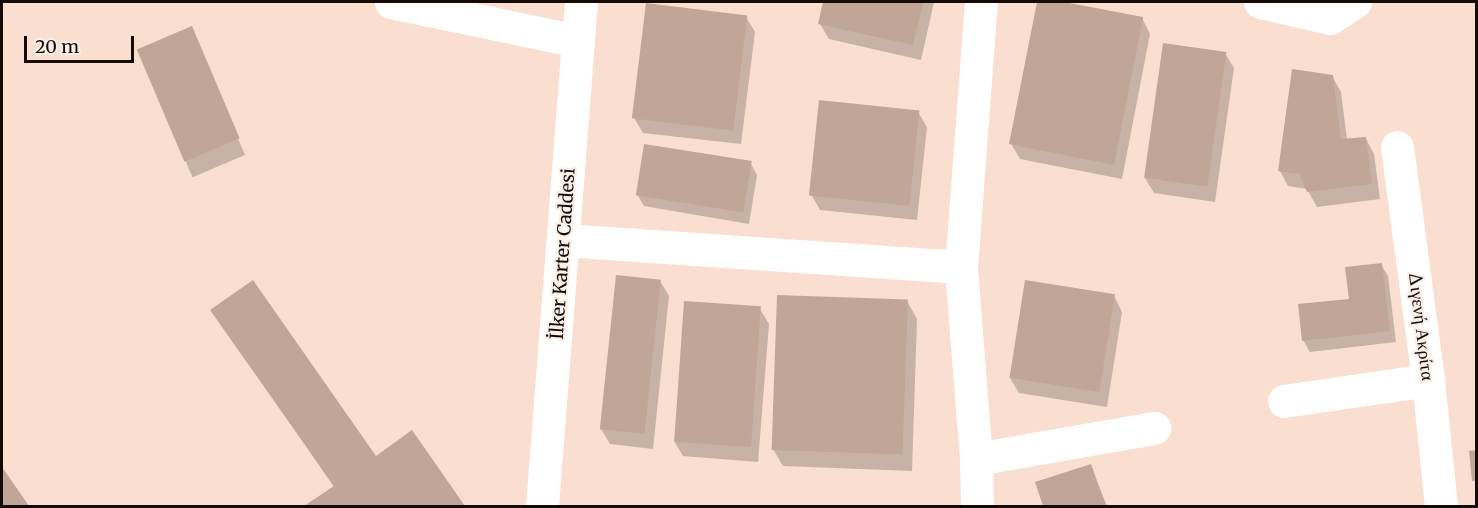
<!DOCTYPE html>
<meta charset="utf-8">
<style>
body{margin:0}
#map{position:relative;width:1478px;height:508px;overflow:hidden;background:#fadecf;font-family:Merriweather,serif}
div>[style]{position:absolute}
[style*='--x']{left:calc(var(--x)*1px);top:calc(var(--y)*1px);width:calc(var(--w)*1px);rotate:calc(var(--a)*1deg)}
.shadow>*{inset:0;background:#0003;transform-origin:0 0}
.building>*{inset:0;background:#c1a698;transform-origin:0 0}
.minor>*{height:33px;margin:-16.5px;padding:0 16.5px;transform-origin:16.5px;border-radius:16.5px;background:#fff}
span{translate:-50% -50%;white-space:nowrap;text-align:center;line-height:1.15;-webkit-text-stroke:4.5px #fbefe9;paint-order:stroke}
.street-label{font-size:18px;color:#140b07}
.frame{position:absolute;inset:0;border:3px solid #140b07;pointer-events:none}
.scale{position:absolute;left:24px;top:36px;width:110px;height:27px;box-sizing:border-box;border:3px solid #140b07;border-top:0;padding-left:8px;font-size:18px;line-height:21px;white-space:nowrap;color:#140b07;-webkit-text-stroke:4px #fbefe9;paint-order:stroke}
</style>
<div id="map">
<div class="shadow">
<i style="clip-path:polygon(825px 2px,934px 2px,921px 60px,829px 39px,820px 24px)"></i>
<i style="clip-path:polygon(1039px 2px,1056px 2px,1142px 18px,1150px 34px,1122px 179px,1020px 159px,1011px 144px)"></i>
<i style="clip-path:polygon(746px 17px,755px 32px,741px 144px,643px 133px,634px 118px)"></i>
<i style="left:191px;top:28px;width:138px;height:57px;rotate:67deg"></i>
<i style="clip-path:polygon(1225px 53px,1234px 68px,1215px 202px,1154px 193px,1145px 178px)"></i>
<i style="clip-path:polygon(1332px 76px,1341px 92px,1347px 140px,1366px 139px,1374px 154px,1380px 199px,1317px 207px,1307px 189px,1288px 186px,1280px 171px)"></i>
<i style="clip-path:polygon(918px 112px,927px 127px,917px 220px,820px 210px,811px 194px)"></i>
<i style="clip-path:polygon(751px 164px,757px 175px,749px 224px,644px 206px,637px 194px)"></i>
<i style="clip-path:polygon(1381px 265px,1388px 276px,1396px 342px,1310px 352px,1303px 340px,1351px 300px)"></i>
<i style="clip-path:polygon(618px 277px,660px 281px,669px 296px,653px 449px,610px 444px,601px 429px)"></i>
<i style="clip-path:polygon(1114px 296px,1122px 312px,1107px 407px,1019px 393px,1010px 378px)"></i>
<i style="clip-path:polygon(907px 301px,917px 319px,912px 471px,783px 466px,773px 449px)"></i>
<i style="clip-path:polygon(760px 309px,769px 324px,758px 462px,683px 456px,674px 441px)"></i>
<i style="clip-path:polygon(212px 310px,376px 458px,412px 432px,464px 506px,307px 506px,334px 487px)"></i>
<i style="clip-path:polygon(1476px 451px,1476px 485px,1471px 452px)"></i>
<i style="clip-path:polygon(1090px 465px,1107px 506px,1045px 506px,1037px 483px)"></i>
<i style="clip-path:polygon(2px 471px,27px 506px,2px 506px)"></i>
</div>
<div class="building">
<i style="clip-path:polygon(823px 2px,923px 2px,913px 45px,818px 24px)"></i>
<i style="clip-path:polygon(1037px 2px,1064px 2px,1143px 17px,1114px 165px,1009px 144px)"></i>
<i style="left:646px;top:3px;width:102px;height:116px;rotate:7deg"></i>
<i style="left:192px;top:26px;width:122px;height:60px;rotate:67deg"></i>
<i style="left:1163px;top:43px;width:64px;height:136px;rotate:8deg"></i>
<i style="clip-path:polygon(1292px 69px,1333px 75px,1341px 139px,1366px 137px,1372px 184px,1307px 192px,1299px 174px,1278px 171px)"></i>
<i style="left:819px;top:100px;width:101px;height:96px;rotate:6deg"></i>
<i style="left:644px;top:144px;width:109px;height:52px;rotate:9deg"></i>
<i style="clip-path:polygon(1382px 263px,1390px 331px,1302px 341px,1298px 304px,1349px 299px,1345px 267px)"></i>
<i style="left:616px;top:275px;width:45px;height:155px;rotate:6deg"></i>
<i style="clip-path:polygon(253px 280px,376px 456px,412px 430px,465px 506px,304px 506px,334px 486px,210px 310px)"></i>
<i style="left:1025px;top:280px;width:91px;height:99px;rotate:9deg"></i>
<i style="left:777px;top:295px;width:131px;height:155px;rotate:2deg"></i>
<i style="left:684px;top:301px;width:77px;height:141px;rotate:4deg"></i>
<i style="clip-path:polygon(1476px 450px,1476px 481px,1472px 481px,1469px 451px)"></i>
<i style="clip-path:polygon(1091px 464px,1106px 506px,1043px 506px,1035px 482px)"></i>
<i style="clip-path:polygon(2px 467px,29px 506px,2px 506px)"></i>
</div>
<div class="minor">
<i style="--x:391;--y:2;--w:191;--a:11.8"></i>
<i style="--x:1260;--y:2;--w:72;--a:12.9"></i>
<i style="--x:1330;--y:18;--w:30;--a:-33"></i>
<i style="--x:1397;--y:147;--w:235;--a:82.4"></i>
<i style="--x:1428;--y:380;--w:127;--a:84.1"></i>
<i style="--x:564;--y:240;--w:398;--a:3.9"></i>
<i style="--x:1284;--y:401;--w:146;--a:-8.3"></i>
<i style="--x:976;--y:459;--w:181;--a:-9.9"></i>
<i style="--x:542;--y:506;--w:506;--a:-85.58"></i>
<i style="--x:977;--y:506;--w:47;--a:-91.2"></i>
<i style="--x:976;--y:459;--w:193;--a:-94.5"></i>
<i style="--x:961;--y:267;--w:266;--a:-85.7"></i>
</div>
<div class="street-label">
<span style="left:563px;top:254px;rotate:-86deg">İlker Karter Caddesi</span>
<span style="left:1421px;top:326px;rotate:83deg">Διγενή Ακρίτα</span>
</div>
<div class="frame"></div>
<div class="scale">20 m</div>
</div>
